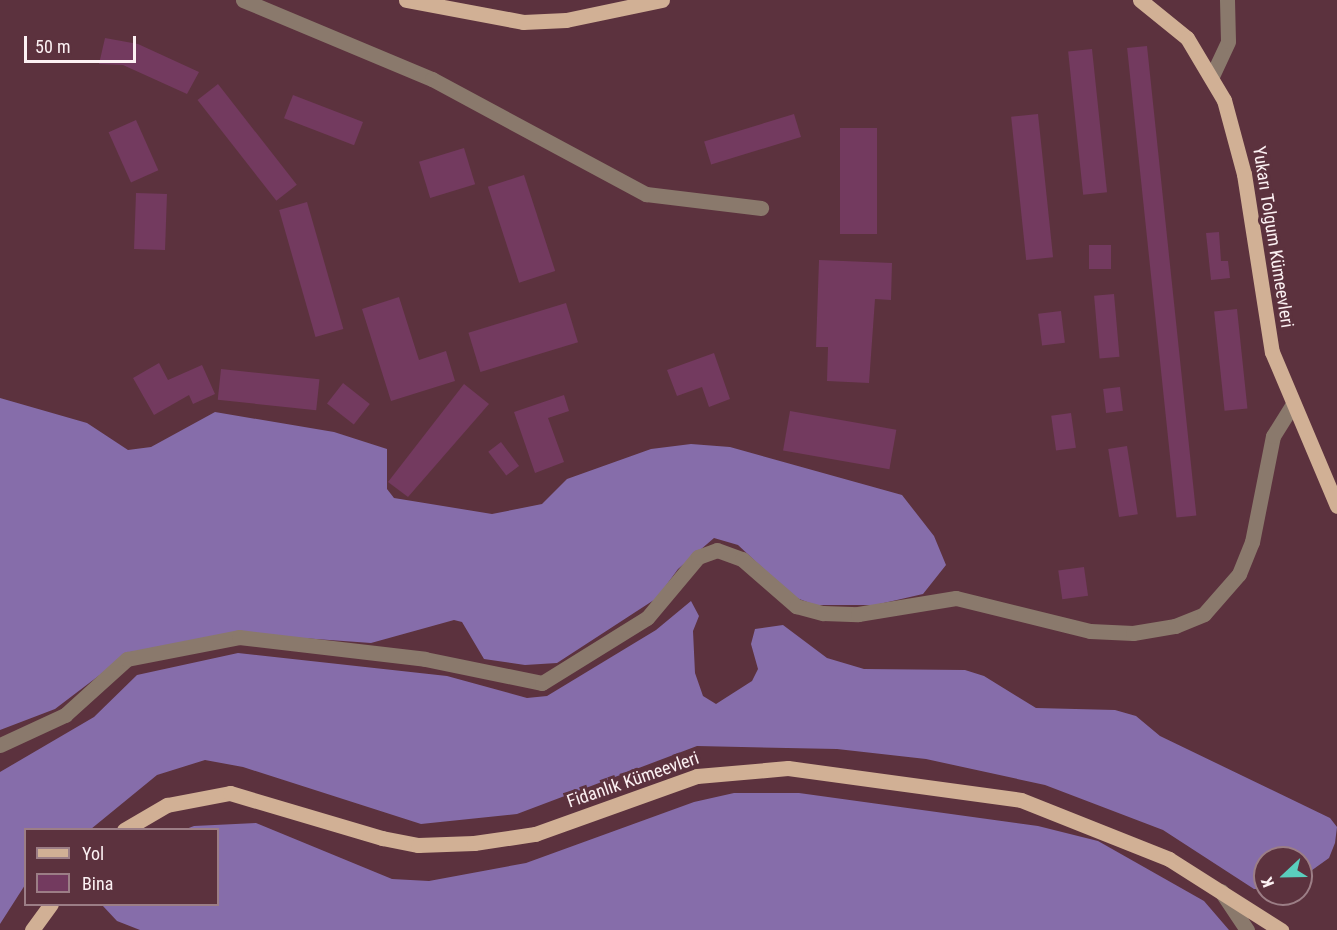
<!DOCTYPE html>
<meta charset="utf-8">
<style>
body{margin:0}
#map{position:relative;width:1337px;height:930px;overflow:hidden;background:#5c323e;font-family:"Roboto Condensed",sans-serif}
div>[style]{position:absolute}
[style*='--x']{left:calc(var(--x)*1px);top:calc(var(--y)*1px);width:calc(var(--w)*1px);rotate:calc(var(--a)*1deg)}
.forest>*{inset:0;background:#866daa}
.building>*{inset:0;background:#733a5f;transform-origin:0 0}
.minor>*{height:15px;margin:-7.5px;padding:0 7.5px;transform-origin:7.5px;border-radius:7.5px;background:#8a796c}
.major>*{height:15px;margin:-7.5px;padding:0 7.5px;transform-origin:7.5px;border-radius:7.5px;background:#d1b095}
span{translate:-50% -50%;white-space:nowrap;text-align:center;line-height:1.15;-webkit-text-stroke:6px #5c323e;paint-order:stroke}
.street-label{font-size:18px;color:#fcf1f3}
.legend{position:absolute;left:24px;top:828px;width:195px;height:78px;box-sizing:border-box;background:#5c323e;border:2px solid #9c7e86;margin:0;padding:8px 10px;list-style:none;font-size:18px;color:#fcf1f3}
.legend li{display:flex;align-items:center;gap:12px;height:30px}
.legend b{width:30px;border:2px solid #9c7e86}
.north{position:absolute;left:1253px;top:846px;width:60px;height:60px;box-sizing:border-box;background:#5c323e;border:2px solid #9c7e86;border-radius:50%;rotate:248deg;font-size:16px;font-weight:700;line-height:24px;text-align:center;color:#fcf1f3}
.north::after{content:'';display:block;margin:auto;width:21px;height:27px;background:#5acebd;clip-path:polygon(50% 0,100% 100%,50% 72%,0 100%)}
.scale{position:absolute;left:24px;top:36px;width:112px;height:27px;box-sizing:border-box;border:3px solid #fcf1f3;border-top:0;padding-left:8px;font-size:18px;line-height:21px;white-space:nowrap;color:#fcf1f3;-webkit-text-stroke:4px #5c323e;paint-order:stroke}
</style>
<div id="map">
<div class="forest">
<i style="clip-path:polygon(0 398px,87px 423px,128px 450px,151px 447px,215px 412px,334px 432px,387px 449px,387px 489px,394px 498px,492px 514px,542px 504px,567px 479px,651px 449px,691px 444px,730px 447px,902px 495px,934px 536px,946px 565px,923px 594px,875px 605px,815px 605px,794px 597px,738px 545px,714px 538px,678px 569px,657px 598px,557px 663px,525px 665px,484px 659px,462px 622px,454px 620px,371px 643px,274px 636px,130px 652px,55px 709px,0 730px)"></i>
<i style="clip-path:polygon(691px 601px,699px 616px,693px 631px,695px 673px,703px 696px,716px 704px,752px 681px,758px 669px,751px 644px,755px 629px,783px 625px,827px 658px,864px 669px,965px 670px,984px 676px,1036px 708px,1115px 710px,1136px 716px,1160px 736px,1330px 818px,1337px 827px,1335px 843px,1329px 858px,1301px 878px,1301px 858px,1265px 858px,1265px 889px,1254px 889px,1163px 830px,1045px 785px,926px 759px,837px 749px,697px 746px,517px 814px,421px 824px,243px 767px,205px 760px,157px 775px,91px 829px,26px 830px,25px 885px,0 924px,0 772px,94px 717px,137px 675px,238px 653px,447px 676px,527px 698px,547px 696px,656px 630px)"></i>
<i style="clip-path:polygon(734px 793px,799px 793px,1038px 826px,1098px 841px,1204px 901px,1229px 930px,140px 930px,117px 921px,102px 905px,218px 904px,218px 830px,186px 829px,194px 826px,256px 823px,392px 879px,429px 881px,526px 863px,694px 802px)"></i>
</div>
<div class="building">
<i style="clip-path:polygon(105px 38px,138px 44px,199px 72px,187px 94px,123px 65px,99px 64px)"></i>
<i style="left:1147px;top:46px;width:472px;height:20px;rotate:84deg"></i>
<i style="left:1092px;top:49px;width:144px;height:24px;rotate:84deg"></i>
<i style="left:218px;top:84px;width:128px;height:26px;rotate:52deg"></i>
<i style="left:293px;top:95px;width:75px;height:25px;rotate:21deg"></i>
<i style="left:794px;top:114px;width:24px;height:94px;rotate:73deg"></i>
<i style="left:1038px;top:114px;width:144px;height:27px;rotate:84deg"></i>
<i style="left:136px;top:120px;width:55px;height:30px;rotate:66deg"></i>
<i style="left:840px;top:128px;width:37px;height:106px"></i>
<i style="left:464px;top:148px;width:38px;height:47px;rotate:73deg"></i>
<i style="left:524px;top:175px;width:101px;height:38px;rotate:72deg"></i>
<i style="left:136px;top:193px;width:31px;height:56px;rotate:2deg"></i>
<i style="left:307px;top:202px;width:132px;height:29px;rotate:74deg"></i>
<i style="clip-path:polygon(1219px 232px,1221px 261px,1228px 261px,1230px 278px,1211px 280px,1206px 233px)"></i>
<i style="left:1089px;top:245px;width:22px;height:24px"></i>
<i style="clip-path:polygon(819px 260px,892px 263px,891px 300px,875px 299px,869px 383px,827px 381px,828px 347px,816px 347px)"></i>
<i style="left:1114px;top:294px;width:63px;height:20px;rotate:85deg"></i>
<i style="clip-path:polygon(399px 297px,419px 360px,446px 351px,455px 381px,391px 401px,362px 309px)"></i>
<i style="left:566px;top:303px;width:41px;height:102px;rotate:73deg"></i>
<i style="left:1237px;top:309px;width:100px;height:23px;rotate:84deg"></i>
<i style="left:1061px;top:311px;width:32px;height:23px;rotate:83deg"></i>
<i style="clip-path:polygon(714px 353px,730px 399px,709px 407px,702px 387px,677px 396px,667px 370px)"></i>
<i style="clip-path:polygon(159px 363px,168px 380px,202px 365px,215px 394px,193px 404px,189px 395px,154px 415px,133px 378px)"></i>
<i style="left:221px;top:369px;width:99px;height:31px;rotate:6deg"></i>
<i style="left:343px;top:383px;width:34px;height:26px;rotate:38deg"></i>
<i style="clip-path:polygon(464px 384px,489px 404px,408px 497px,388px 482px)"></i>
<i style="left:1120px;top:387px;width:24px;height:17px;rotate:83deg"></i>
<i style="clip-path:polygon(564px 395px,569px 411px,548px 418px,564px 462px,535px 473px,514px 412px)"></i>
<i style="left:790px;top:411px;width:108px;height:40px;rotate:10deg"></i>
<i style="left:1071px;top:413px;width:35px;height:20px;rotate:82deg"></i>
<i style="left:501px;top:442px;width:30px;height:16px;rotate:53deg"></i>
<i style="left:1127px;top:446px;width:69px;height:19px;rotate:81deg"></i>
<i style="left:1084px;top:567px;width:29px;height:26px;rotate:82deg"></i>
</div>
<div class="minor">
<i style="--x:243;--y:0;--w:205;--a:22.7"></i>
<i style="--x:432;--y:79;--w:243;--a:28.3"></i>
<i style="--x:646;--y:194;--w:116;--a:6.9"></i>
<i style="--x:1212;--y:76;--w:38;--a:-65"></i>
<i style="--x:1228;--y:41;--w:41;--a:-91.4"></i>
<i style="--x:0;--y:745;--w:72;--a:-24.8"></i>
<i style="--x:65;--y:715;--w:84;--a:-42.1"></i>
<i style="--x:127;--y:659;--w:114;--a:-11.1"></i>
<i style="--x:239;--y:637;--w:187;--a:6.7"></i>
<i style="--x:425;--y:659;--w:119;--a:11.6"></i>
<i style="--x:542;--y:683;--w:123;--a:-31.8"></i>
<i style="--x:647;--y:618;--w:80;--a:-50.1"></i>
<i style="--x:698;--y:557;--w:20;--a:-20"></i>
<i style="--x:717;--y:550;--w:27;--a:20"></i>
<i style="--x:742;--y:559;--w:72;--a:41"></i>
<i style="--x:796;--y:606;--w:28;--a:15"></i>
<i style="--x:823;--y:613;--w:35;--a:2"></i>
<i style="--x:858;--y:614;--w:99;--a:-9.3"></i>
<i style="--x:956;--y:598;--w:138;--a:13.8"></i>
<i style="--x:1090;--y:631;--w:43;--a:2.7"></i>
<i style="--x:1133;--y:633;--w:43;--a:-9.5"></i>
<i style="--x:1175;--y:626;--w:31;--a:-22"></i>
<i style="--x:1204;--y:614;--w:53;--a:-48.8"></i>
<i style="--x:1239;--y:574;--w:35;--a:-68"></i>
<i style="--x:1252;--y:542;--w:108;--a:-78.8"></i>
<i style="--x:1273;--y:436;--w:36;--a:-58"></i>
<i style="--x:1221;--y:891;--w:47;--a:56.3"></i>
</div>
<div class="major">
<i style="--x:406;--y:0;--w:119;--a:10.6"></i>
<i style="--x:523;--y:22;--w:43;--a:-2.7"></i>
<i style="--x:566;--y:20;--w:98;--a:-11.8"></i>
<i style="--x:1140;--y:0;--w:60;--a:39"></i>
<i style="--x:1187;--y:38;--w:72;--a:59.2"></i>
<i style="--x:1224;--y:100;--w:77;--a:74.9"></i>
<i style="--x:1244;--y:174;--w:180;--a:81.1"></i>
<i style="--x:1272;--y:352;--w:167;--a:67.1"></i>
<i style="--x:124;--y:830;--w:50;--a:-30.2"></i>
<i style="--x:167;--y:805;--w:64;--a:-10.8"></i>
<i style="--x:230;--y:793;--w:159;--a:16.5"></i>
<i style="--x:382;--y:838;--w:37;--a:11"></i>
<i style="--x:418;--y:845;--w:56;--a:-2"></i>
<i style="--x:474;--y:843;--w:62;--a:-8.4"></i>
<i style="--x:535;--y:834;--w:172;--a:-19.7"></i>
<i style="--x:697;--y:776;--w:91;--a:-5"></i>
<i style="--x:788;--y:768;--w:235;--a:7.8"></i>
<i style="--x:1021;--y:800;--w:159;--a:21.7"></i>
<i style="--x:1169;--y:859;--w:133;--a:32.4"></i>
<i style="--x:32;--y:930;--w:32;--a:-54"></i>
</div>
<div class="street-label">
<span style="left:1273px;top:237px;rotate:81deg">Yukarı Tolgum Kümeevleri</span>
<span style="left:633px;top:780px;rotate:-19deg">Fidanlık Kümeevleri</span>
</div>
<ul class="legend">
<li><b style="height:8px;background:#d1b095"></b>Yol</li>
<li><b style="height:16px;background:#733a5f"></b>Bina</li>
</ul>
<div class="north">K</div>
<div class="scale">50 m</div>
</div>
